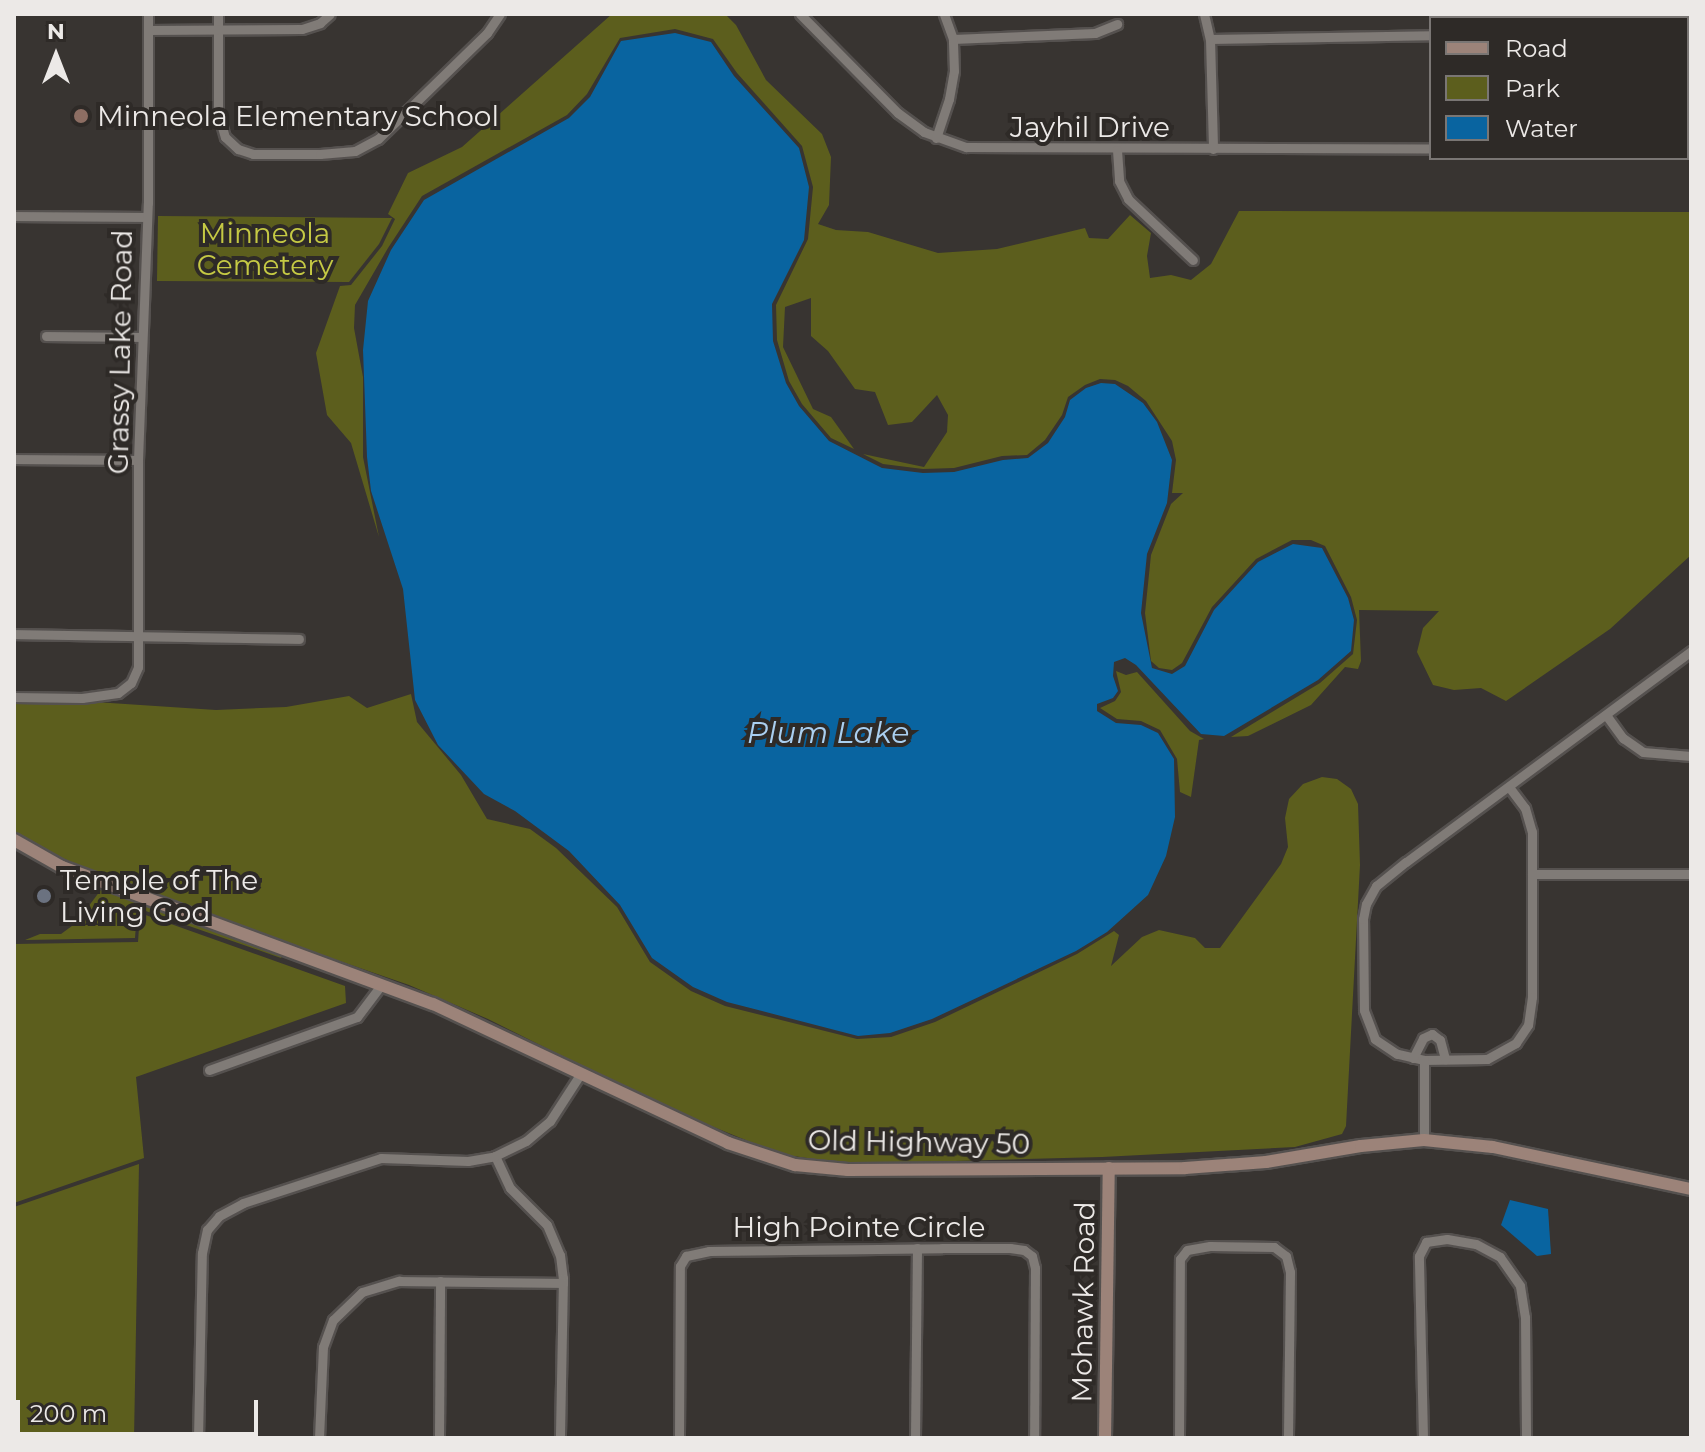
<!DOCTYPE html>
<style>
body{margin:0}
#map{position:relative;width:1705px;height:1452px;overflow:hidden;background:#383431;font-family:Montserrat,sans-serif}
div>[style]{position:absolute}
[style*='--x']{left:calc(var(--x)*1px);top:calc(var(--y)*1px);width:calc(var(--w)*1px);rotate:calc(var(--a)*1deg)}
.green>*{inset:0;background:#5c5e1d}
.water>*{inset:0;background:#0964a0}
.roads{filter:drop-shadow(2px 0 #55514f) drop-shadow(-2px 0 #55514f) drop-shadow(0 2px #55514f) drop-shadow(0 -2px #55514f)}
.street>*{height:9px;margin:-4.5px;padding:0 4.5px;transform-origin:4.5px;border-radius:4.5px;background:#807b77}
.secondary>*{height:12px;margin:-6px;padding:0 6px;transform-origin:6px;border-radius:6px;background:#9c8379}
.dots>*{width:22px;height:22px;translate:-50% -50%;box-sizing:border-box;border:4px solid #2e2a27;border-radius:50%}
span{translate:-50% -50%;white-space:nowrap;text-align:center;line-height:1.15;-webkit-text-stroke:8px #2e2a27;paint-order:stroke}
.poi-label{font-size:28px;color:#ece9e7}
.left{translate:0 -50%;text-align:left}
.street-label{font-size:28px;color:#ece9e7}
.park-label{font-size:28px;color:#c5c944}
.water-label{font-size:30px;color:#aacff0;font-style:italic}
.frame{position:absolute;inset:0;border:16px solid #ece9e7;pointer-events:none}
.legend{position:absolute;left:1429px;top:16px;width:260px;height:144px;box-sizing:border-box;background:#2e2a27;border:2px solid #7a7674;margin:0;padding:10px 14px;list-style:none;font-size:24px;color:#ece9e7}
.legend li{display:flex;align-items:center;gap:16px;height:40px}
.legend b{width:40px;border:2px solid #7a7674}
.north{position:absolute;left:16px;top:16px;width:80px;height:80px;-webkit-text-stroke:6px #2e2a27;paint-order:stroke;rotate:0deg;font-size:22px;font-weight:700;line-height:32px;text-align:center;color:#ece9e7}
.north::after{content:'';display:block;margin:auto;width:28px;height:36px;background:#ece9e7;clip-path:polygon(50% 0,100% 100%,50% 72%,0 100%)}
.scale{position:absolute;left:16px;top:1400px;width:242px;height:36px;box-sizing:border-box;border:4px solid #ece9e7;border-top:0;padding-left:10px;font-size:24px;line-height:28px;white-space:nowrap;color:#ece9e7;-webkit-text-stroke:6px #2e2a27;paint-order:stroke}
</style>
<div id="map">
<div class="green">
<i style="clip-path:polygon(612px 14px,725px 14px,736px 25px,766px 80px,822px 134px,831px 157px,829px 205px,818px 224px,836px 230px,868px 232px,938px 253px,997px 249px,1085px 228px,1089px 238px,1108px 239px,1130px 215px,1151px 233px,1147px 256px,1150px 278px,1171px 275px,1191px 280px,1211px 264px,1239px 211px,1691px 212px,1691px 555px,1610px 629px,1506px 701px,1481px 688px,1454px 690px,1433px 685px,1417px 652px,1423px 628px,1439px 611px,1359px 610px,1361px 661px,1358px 669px,1345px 667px,1311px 705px,1248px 736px,1231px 737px,1320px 683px,1353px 654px,1357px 620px,1351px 597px,1325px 546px,1311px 540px,1292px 540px,1256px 559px,1212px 607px,1182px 663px,1172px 670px,1159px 668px,1151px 661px,1145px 613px,1151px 555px,1171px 504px,1183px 493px,1172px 493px,1176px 460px,1172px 441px,1146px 401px,1128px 386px,1115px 380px,1100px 379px,1085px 385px,1068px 397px,1062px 415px,1045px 440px,1027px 455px,1002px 456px,954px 468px,923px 469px,883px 464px,863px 454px,924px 467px,947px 432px,948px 415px,937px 395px,912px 422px,888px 425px,875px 392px,855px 389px,828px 351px,811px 336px,811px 298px,785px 307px,783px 347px,813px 409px,831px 417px,854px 449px,831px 438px,802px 404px,789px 381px,777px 340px,776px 305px,808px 239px,813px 187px,802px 146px,737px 73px,713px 39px,675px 29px,620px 38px,587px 94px,567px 115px,422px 196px,388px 248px,355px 305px,354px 328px,363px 377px,363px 457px,379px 537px,351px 443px,327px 415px,316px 353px,340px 286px,351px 285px,382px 246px,395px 219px,388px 214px,408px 173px,462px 147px)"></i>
<i style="clip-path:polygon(158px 216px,392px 218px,379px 244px,349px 282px,157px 281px)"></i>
<i style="clip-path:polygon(1116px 671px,1126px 675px,1137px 672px,1190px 731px,1204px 739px,1199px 740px,1191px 797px,1180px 792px,1177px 759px,1160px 730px,1141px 721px,1117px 719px,1100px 708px,1115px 701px,1121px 692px)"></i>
<i style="clip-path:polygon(411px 694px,417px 722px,461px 775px,487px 819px,530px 829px,556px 848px,617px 907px,650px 962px,691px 991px,725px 1006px,857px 1039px,891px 1037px,935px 1022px,1077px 954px,1114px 931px,1119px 935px,1111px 966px,1142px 937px,1159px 930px,1195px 938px,1205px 948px,1220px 948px,1281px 864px,1288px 847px,1285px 818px,1289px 799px,1303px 784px,1322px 777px,1337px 779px,1351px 789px,1358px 804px,1360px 865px,1346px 1126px,1342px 1134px,1295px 1147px,1102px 1157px,847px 1164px,780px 1154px,662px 1106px,488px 1019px,409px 985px,168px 902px,50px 853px,14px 833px,14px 702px,95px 702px,216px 710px,286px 707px,349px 696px,367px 708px)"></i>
<i style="clip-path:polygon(103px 887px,284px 954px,281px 958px,140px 909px,137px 912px,135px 938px,25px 940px,40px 934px,61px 934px,76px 923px)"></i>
<i style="clip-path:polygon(140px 913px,345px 986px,346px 1003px,136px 1077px,144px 1158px,14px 1203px,14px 944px,138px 942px)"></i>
<i style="clip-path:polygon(139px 1164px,134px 1438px,14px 1438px,14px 1207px)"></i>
</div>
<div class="water">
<i style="clip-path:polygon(675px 33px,711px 42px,734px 76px,799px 148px,809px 187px,804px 240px,772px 304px,773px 341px,786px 383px,799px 406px,829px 441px,882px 468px,923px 473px,954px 472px,1003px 460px,1028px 458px,1048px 443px,1065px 417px,1070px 400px,1086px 388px,1101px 383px,1115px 384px,1143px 403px,1157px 422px,1172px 460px,1167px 503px,1147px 554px,1141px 613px,1152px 668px,1172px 674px,1185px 666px,1214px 610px,1258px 562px,1293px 544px,1322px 548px,1348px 598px,1354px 620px,1351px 651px,1318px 680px,1224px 736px,1201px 734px,1136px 665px,1125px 658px,1114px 662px,1113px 676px,1118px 691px,1113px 698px,1097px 704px,1097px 711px,1116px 723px,1141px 725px,1158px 733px,1174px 759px,1175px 817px,1166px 856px,1148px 895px,1107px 932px,1076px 951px,932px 1019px,890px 1033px,858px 1036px,727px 1002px,693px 987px,652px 958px,620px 905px,569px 851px,515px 811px,484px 794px,438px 745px,415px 700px,403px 589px,371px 491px,367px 457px,363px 350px,368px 301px,391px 250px,424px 200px,569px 118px,590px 97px,621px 41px)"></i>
<i style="clip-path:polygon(1510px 1200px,1548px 1209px,1551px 1254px,1537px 1256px,1501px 1225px)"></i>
</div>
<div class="roads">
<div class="street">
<i style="--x:218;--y:14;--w:99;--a:90"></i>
<i style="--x:218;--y:113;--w:25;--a:74"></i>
<i style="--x:225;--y:137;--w:18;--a:43"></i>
<i style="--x:238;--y:149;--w:16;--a:18"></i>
<i style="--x:253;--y:154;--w:67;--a:0"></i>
<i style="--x:320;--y:154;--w:35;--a:-5"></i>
<i style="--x:355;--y:151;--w:26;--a:-28"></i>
<i style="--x:378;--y:139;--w:152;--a:-44.2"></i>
<i style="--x:487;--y:33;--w:23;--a:-56"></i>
<i style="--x:800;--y:14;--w:139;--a:45.3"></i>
<i style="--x:898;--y:113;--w:32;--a:36"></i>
<i style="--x:924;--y:132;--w:45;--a:19.7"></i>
<i style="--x:966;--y:147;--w:465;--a:0.2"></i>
<i style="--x:1204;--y:14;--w:26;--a:77"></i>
<i style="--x:1210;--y:39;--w:110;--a:88.4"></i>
<i style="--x:148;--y:30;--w:154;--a:-0.4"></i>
<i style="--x:302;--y:29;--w:19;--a:-18"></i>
<i style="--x:320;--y:23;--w:13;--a:-42"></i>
<i style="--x:1687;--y:34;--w:4;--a:0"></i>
<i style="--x:953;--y:39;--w:142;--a:-2.4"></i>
<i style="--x:1095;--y:33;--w:24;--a:-22"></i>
<i style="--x:1210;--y:39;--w:221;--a:-1"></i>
<i style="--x:936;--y:138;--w:41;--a:-71.6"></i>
<i style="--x:949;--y:99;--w:28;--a:-80"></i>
<i style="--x:954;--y:71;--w:32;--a:-92"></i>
<i style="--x:953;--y:39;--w:27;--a:-110"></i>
<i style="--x:1687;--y:147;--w:4;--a:14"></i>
<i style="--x:1117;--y:150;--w:31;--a:86"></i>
<i style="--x:1119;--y:181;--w:20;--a:63"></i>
<i style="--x:1128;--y:199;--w:89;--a:43.2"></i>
<i style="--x:14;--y:216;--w:131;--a:0.4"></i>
<i style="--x:46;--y:336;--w:95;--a:0.6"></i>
<i style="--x:14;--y:459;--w:124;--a:0.5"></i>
<i style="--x:14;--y:634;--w:285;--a:1"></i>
<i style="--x:14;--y:697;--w:68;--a:0.8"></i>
<i style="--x:82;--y:698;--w:36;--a:-8"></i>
<i style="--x:118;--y:693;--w:16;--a:-38"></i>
<i style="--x:131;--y:683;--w:17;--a:-66"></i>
<i style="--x:138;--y:667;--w:207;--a:-90"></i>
<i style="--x:138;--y:460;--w:257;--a:-87.8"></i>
<i style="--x:148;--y:203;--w:189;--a:-90"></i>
<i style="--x:1606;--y:715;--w:29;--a:54"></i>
<i style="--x:1623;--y:738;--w:24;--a:35"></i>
<i style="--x:1643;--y:752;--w:48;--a:4.8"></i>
<i style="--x:1509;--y:787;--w:26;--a:53"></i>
<i style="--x:1525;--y:808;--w:25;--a:74"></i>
<i style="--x:1532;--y:832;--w:165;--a:90"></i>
<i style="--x:1532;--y:997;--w:28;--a:98"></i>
<i style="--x:1528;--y:1025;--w:22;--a:124"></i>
<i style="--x:1516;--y:1043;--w:33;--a:151"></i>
<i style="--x:1487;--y:1059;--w:63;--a:179.1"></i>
<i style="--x:1424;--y:1060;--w:28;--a:-167"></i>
<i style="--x:1397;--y:1054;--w:27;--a:-146"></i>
<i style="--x:1375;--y:1039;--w:31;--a:-111"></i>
<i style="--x:1364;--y:1010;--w:91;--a:-90.6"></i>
<i style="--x:1363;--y:919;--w:15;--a:-79"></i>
<i style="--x:1366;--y:904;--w:21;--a:-61"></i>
<i style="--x:1376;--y:886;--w:38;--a:-39"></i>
<i style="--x:1406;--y:862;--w:355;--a:-36.5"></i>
<i style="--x:1532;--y:874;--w:159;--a:0"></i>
<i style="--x:1413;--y:1058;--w:22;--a:-63"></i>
<i style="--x:1423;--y:1038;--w:10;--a:-24"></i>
<i style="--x:1432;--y:1034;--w:10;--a:37"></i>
<i style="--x:1440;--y:1040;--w:20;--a:75"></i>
<i style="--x:1424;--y:1060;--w:80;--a:90"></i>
<i style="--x:209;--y:1070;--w:157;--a:-19.7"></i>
<i style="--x:357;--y:1017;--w:41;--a:-52.9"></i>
<i style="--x:495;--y:1156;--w:35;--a:65"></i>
<i style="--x:510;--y:1188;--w:52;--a:45"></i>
<i style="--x:547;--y:1225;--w:33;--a:67"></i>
<i style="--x:560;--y:1255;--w:23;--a:83"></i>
<i style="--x:563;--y:1278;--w:160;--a:91.1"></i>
<i style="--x:198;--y:1438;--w:185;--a:-88.8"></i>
<i style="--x:202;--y:1253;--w:24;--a:-78"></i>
<i style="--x:207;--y:1230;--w:18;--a:-49"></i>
<i style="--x:219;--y:1216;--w:27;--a:-28"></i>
<i style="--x:243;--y:1203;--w:145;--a:-18.1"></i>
<i style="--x:381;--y:1158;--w:87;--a:2"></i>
<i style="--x:468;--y:1161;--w:27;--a:-10"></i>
<i style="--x:495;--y:1156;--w:34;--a:-26"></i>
<i style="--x:526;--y:1141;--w:31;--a:-40"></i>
<i style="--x:550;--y:1121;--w:57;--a:-57.1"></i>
<i style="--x:319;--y:1438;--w:91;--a:-87.5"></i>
<i style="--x:323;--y:1347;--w:29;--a:-70"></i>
<i style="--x:333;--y:1320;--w:40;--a:-44"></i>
<i style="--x:362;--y:1292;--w:39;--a:-17"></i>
<i style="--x:399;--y:1281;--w:164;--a:0.7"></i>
<i style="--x:439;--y:1438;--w:157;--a:-89.6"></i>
<i style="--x:679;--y:1438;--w:172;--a:-89.7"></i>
<i style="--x:680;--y:1266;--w:12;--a:-59"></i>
<i style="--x:686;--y:1256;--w:24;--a:-12"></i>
<i style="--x:709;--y:1251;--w:233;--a:-0.7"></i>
<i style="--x:942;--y:1248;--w:68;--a:0"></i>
<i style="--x:1010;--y:1248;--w:14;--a:8"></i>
<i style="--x:1024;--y:1250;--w:10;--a:37"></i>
<i style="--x:1032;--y:1256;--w:12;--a:76"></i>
<i style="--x:1035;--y:1268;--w:170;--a:90.3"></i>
<i style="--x:915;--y:1438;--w:190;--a:-89.4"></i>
<i style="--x:1179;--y:1438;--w:179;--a:-89.7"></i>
<i style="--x:1180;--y:1259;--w:11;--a:-52"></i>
<i style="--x:1187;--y:1250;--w:23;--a:-10"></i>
<i style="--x:1210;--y:1246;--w:64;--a:0.9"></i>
<i style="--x:1274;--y:1247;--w:15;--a:37"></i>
<i style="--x:1286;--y:1256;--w:16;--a:76"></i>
<i style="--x:1290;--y:1272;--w:166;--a:90.7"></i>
<i style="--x:1423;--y:1438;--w:182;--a:-91.3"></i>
<i style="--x:1419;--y:1256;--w:16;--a:-63"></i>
<i style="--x:1426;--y:1242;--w:21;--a:-8"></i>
<i style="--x:1447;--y:1239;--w:29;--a:10"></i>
<i style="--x:1476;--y:1244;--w:27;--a:28"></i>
<i style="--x:1500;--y:1257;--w:35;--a:55"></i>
<i style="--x:1520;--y:1286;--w:31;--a:81"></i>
<i style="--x:1525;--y:1317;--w:121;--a:89.5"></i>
</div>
<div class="secondary">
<i style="--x:14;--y:840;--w:55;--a:29.4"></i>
<i style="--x:62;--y:867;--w:395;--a:20.3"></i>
<i style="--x:433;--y:1004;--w:326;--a:25.2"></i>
<i style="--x:728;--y:1143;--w:71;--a:18.2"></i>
<i style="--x:795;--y:1165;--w:53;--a:5.4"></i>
<i style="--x:848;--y:1170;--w:337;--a:-0.3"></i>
<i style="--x:1185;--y:1168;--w:81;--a:-4.2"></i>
<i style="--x:1266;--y:1162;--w:96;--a:-9.6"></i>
<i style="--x:1361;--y:1146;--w:63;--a:-5.4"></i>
<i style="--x:1424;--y:1140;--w:69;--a:5.8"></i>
<i style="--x:1493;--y:1147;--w:202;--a:12"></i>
<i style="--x:1105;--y:1438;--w:270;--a:-89.2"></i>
</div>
</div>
<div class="dots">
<i style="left:81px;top:116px;background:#8d6e63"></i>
<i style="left:44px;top:896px;background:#6b7280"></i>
</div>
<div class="poi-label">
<span class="left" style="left:97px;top:116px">Minneola Elementary School</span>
<span class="left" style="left:60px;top:896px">Temple of The<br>Living God</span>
</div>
<div class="street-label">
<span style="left:1090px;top:127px">Jayhil Drive</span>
<span style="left:120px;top:352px;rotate:-89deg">Grassy Lake Road</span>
<span style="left:919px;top:1142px;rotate:1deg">Old Highway 50</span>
<span style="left:859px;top:1227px">High Pointe Circle</span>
<span style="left:1083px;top:1302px;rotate:-89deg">Mohawk Road</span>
</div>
<div class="park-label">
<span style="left:265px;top:249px">Minneola<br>Cemetery</span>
</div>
<div class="water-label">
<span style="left:828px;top:733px">Plum Lake</span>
</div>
<div class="frame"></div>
<ul class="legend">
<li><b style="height:10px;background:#9c8379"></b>Road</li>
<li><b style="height:22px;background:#5c5e1d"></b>Park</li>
<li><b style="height:22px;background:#0964a0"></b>Water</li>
</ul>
<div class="north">N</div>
<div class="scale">200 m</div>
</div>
